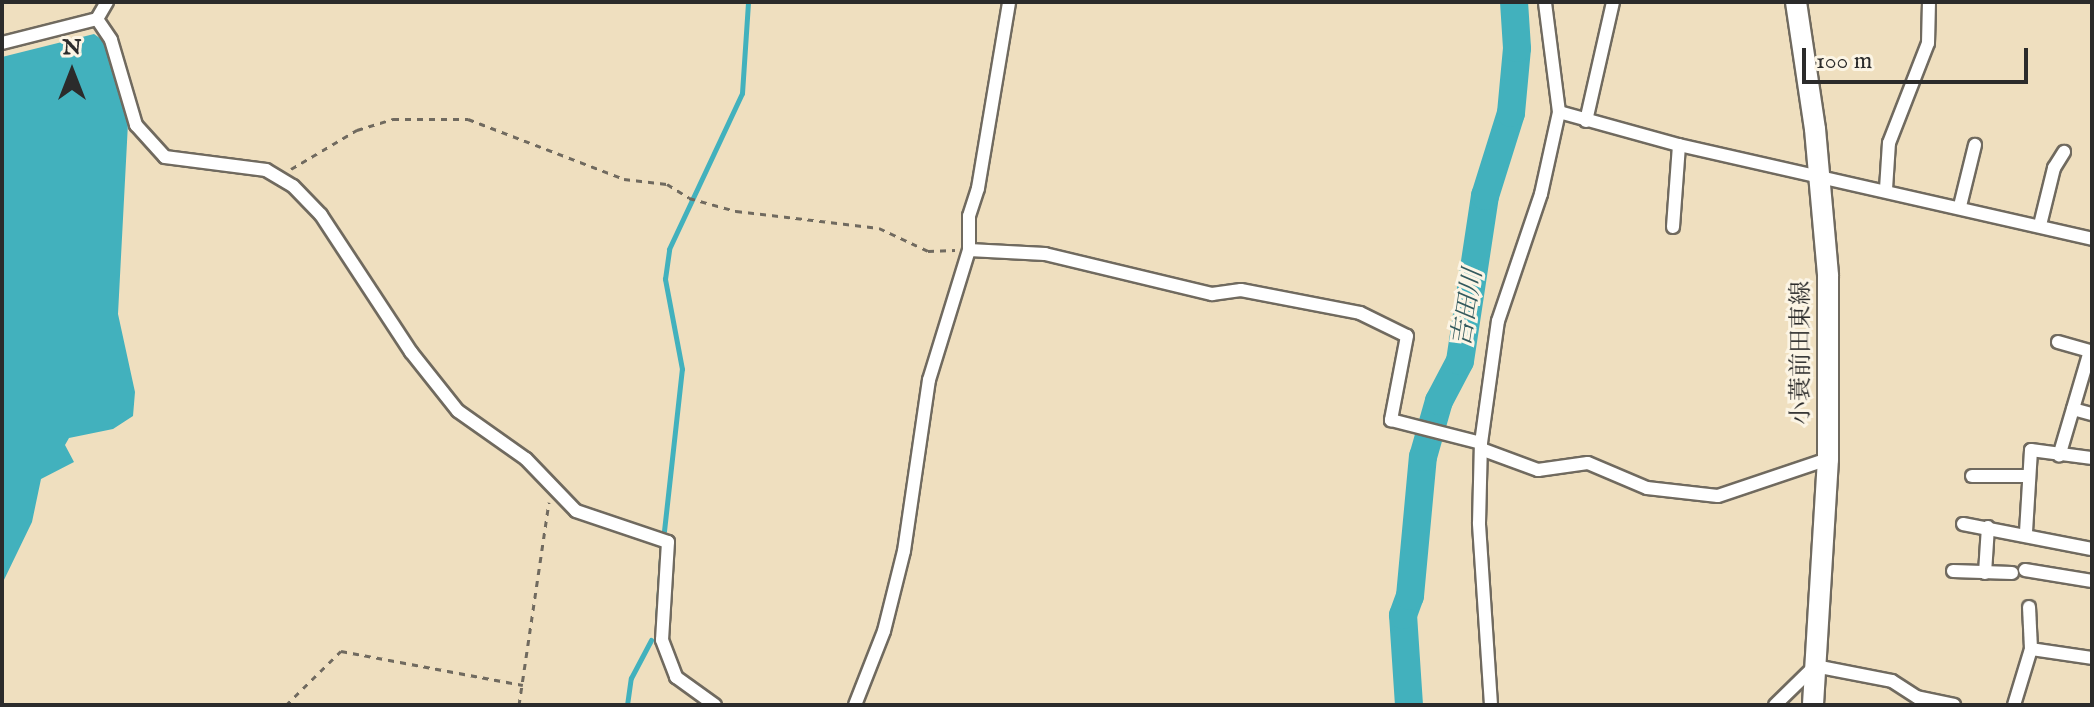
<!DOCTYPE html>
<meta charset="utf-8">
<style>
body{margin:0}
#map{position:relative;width:2094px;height:707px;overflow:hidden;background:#efdfbf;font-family:"IM FELL English","Noto Serif JP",serif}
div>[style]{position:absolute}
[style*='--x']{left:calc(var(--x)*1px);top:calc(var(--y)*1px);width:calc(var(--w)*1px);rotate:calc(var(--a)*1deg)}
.water>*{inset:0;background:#42b1bd}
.stream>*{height:5px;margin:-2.5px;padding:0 2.5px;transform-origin:2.5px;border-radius:2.5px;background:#42b1bd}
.river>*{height:28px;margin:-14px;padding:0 14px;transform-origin:14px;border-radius:14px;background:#42b1bd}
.path>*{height:3px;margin-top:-1.5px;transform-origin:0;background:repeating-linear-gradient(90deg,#706a5f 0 6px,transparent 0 12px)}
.roads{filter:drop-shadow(2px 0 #706a5f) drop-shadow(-2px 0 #706a5f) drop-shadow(0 2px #706a5f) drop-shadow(0 -2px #706a5f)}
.street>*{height:12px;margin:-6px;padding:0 6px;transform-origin:6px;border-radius:6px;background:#fff}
.primary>*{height:20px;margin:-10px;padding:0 10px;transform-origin:10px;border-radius:10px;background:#fff}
span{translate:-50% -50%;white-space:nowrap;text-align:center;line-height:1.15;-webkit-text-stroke:6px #fcf5e5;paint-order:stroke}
.street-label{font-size:24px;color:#2b2b2b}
.water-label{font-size:26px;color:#335a5e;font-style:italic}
.frame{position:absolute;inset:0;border:4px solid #2b2b2b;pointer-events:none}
.north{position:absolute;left:32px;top:32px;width:80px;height:80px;-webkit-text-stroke:6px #fcf5e5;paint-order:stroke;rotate:0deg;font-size:22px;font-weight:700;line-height:32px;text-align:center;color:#2b2b2b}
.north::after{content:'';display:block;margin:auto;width:28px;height:36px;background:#2b2b2b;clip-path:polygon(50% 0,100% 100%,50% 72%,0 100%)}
.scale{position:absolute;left:1802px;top:48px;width:226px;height:36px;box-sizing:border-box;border:4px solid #2b2b2b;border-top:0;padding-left:10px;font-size:24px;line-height:28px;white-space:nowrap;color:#2b2b2b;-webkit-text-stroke:6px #fcf5e5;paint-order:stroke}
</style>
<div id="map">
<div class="water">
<i style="clip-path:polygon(94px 34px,104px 41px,128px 123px,118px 314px,135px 392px,133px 416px,113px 429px,69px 438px,65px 445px,74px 462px,41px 479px,32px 522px,2px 584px,2px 57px)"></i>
</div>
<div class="stream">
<i style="--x:664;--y:531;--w:163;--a:-83.7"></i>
<i style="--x:682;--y:369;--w:92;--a:-100.7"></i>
<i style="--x:665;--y:279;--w:30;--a:-82"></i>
<i style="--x:669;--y:249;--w:172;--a:-64.9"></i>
<i style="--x:742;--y:93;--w:91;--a:-86.2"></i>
<i style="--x:657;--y:621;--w:64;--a:-86.4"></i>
<i style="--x:627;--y:705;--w:27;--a:-82"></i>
<i style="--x:631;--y:678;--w:43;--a:-62.2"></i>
</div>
<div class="river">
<i style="--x:1409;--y:705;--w:90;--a:-93.8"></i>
<i style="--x:1403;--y:615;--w:20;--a:-70"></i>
<i style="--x:1410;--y:596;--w:140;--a:-84.7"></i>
<i style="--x:1423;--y:457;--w:58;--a:-74.1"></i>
<i style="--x:1439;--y:401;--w:45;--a:-62.3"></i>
<i style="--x:1460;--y:361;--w:167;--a:-81.4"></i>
<i style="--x:1485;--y:196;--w:87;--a:-72.6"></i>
<i style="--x:1511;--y:113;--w:65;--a:-84.7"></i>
<i style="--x:1517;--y:48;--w:46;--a:-93.7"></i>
</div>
<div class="path">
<i style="--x:291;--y:169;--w:77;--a:-30.6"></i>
<i style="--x:357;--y:130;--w:38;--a:-17"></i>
<i style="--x:393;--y:119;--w:75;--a:0"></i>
<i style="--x:468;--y:119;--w:167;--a:21"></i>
<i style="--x:624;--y:179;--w:43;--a:6.6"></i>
<i style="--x:667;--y:184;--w:26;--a:32"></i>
<i style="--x:689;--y:198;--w:49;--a:15.5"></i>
<i style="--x:736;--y:211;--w:144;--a:6.8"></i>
<i style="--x:879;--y:228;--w:54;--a:25.1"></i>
<i style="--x:928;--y:251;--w:27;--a:-2"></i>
<i style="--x:286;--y:705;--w:77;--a:-44.5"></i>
<i style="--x:341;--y:651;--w:185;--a:10.6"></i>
<i style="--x:519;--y:705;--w:205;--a:-81.6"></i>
</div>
<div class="roads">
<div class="street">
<i style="--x:97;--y:19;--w:25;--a:56"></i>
<i style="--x:111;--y:40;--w:89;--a:73.6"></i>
<i style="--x:136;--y:125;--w:43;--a:47.8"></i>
<i style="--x:165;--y:157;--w:102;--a:7.3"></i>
<i style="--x:266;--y:170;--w:31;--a:31"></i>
<i style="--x:293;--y:186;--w:40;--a:46"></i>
<i style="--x:321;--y:215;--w:164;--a:56.7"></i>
<i style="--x:411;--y:352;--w:75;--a:51.5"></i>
<i style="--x:458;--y:411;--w:83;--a:35.2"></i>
<i style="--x:526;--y:459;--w:72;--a:46.1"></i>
<i style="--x:576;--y:511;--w:97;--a:18.6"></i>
<i style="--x:668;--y:542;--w:98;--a:93.5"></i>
<i style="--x:662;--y:640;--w:40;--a:69"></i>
<i style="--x:676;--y:677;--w:48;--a:35.7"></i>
<i style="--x:2;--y:43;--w:98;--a:-14.2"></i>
<i style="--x:97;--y:19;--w:20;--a:-60"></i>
<i style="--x:1559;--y:112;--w:124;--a:15.4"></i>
<i style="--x:1679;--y:145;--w:424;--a:12.8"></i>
<i style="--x:1586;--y:121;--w:122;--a:-77.2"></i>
<i style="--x:1886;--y:189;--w:46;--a:-86.3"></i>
<i style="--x:1889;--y:143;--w:107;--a:-68.7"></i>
<i style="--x:1928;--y:43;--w:41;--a:-88.6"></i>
<i style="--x:1960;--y:206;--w:63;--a:-76.2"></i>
<i style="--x:2040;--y:225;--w:59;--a:-76.2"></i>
<i style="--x:2054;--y:168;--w:19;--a:-58"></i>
<i style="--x:1673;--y:227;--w:82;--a:-85.8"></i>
<i style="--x:969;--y:250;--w:76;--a:3"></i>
<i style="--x:1045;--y:254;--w:172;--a:13.5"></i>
<i style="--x:1212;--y:294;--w:29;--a:-8"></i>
<i style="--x:1241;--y:290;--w:121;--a:10.9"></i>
<i style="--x:1360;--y:313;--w:52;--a:26.1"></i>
<i style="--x:1407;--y:336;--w:86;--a:100.8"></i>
<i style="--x:1391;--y:420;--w:93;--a:14.3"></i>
<i style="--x:2058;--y:342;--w:33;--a:16"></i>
<i style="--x:2090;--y:351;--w:109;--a:106.4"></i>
<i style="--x:2073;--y:409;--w:20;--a:15"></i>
<i style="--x:1481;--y:449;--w:61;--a:20.2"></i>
<i style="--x:1538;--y:470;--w:50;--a:-8"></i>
<i style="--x:1588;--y:463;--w:64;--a:23"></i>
<i style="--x:1647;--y:488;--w:71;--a:6.4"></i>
<i style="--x:1718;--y:496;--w:116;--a:-18.6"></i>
<i style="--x:1972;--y:476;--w:57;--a:0"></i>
<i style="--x:1963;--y:524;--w:131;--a:11"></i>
<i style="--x:2026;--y:532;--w:82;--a:-86.5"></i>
<i style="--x:2031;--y:450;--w:62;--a:7.5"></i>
<i style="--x:2025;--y:570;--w:68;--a:9.3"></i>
<i style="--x:1953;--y:571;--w:59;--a:1.9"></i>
<i style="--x:1985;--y:573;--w:46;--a:-86.3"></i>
<i style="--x:2031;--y:649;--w:62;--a:8.4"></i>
<i style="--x:855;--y:705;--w:79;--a:-68.6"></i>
<i style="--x:884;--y:631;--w:82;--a:-76"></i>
<i style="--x:904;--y:551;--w:173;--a:-81.7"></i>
<i style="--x:929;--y:380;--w:136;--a:-72.9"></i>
<i style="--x:969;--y:250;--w:34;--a:-90"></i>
<i style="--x:969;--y:216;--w:29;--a:-72"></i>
<i style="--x:978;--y:188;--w:189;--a:-80.5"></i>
<i style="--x:1491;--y:705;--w:182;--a:-93.8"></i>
<i style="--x:1479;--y:523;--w:80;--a:-88.6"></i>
<i style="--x:1481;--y:443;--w:123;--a:-82.1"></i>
<i style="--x:1498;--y:321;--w:134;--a:-71.3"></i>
<i style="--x:1541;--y:194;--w:84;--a:-77.6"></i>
<i style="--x:1559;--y:112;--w:111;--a:-97.3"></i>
<i style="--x:1775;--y:705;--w:56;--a:-44.3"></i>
<i style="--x:1815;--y:666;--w:78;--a:11"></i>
<i style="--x:1892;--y:681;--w:30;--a:33"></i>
<i style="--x:1917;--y:697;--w:38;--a:12"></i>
<i style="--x:2014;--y:705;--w:59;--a:-73.1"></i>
<i style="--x:2031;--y:649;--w:42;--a:-92.7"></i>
</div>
<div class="primary">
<i style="--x:1796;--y:2;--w:128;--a:81.5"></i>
<i style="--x:1815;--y:129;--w:148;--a:84.9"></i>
<i style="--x:1828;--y:276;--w:183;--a:90"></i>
<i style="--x:1828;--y:459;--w:246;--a:93.5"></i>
</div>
</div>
<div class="street-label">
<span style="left:1802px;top:353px;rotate:-90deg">小蓑前田東線</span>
</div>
<div class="water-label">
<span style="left:1468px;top:308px;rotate:-81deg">吉田川</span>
</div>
<div class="frame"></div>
<div class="north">N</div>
<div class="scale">100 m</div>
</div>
